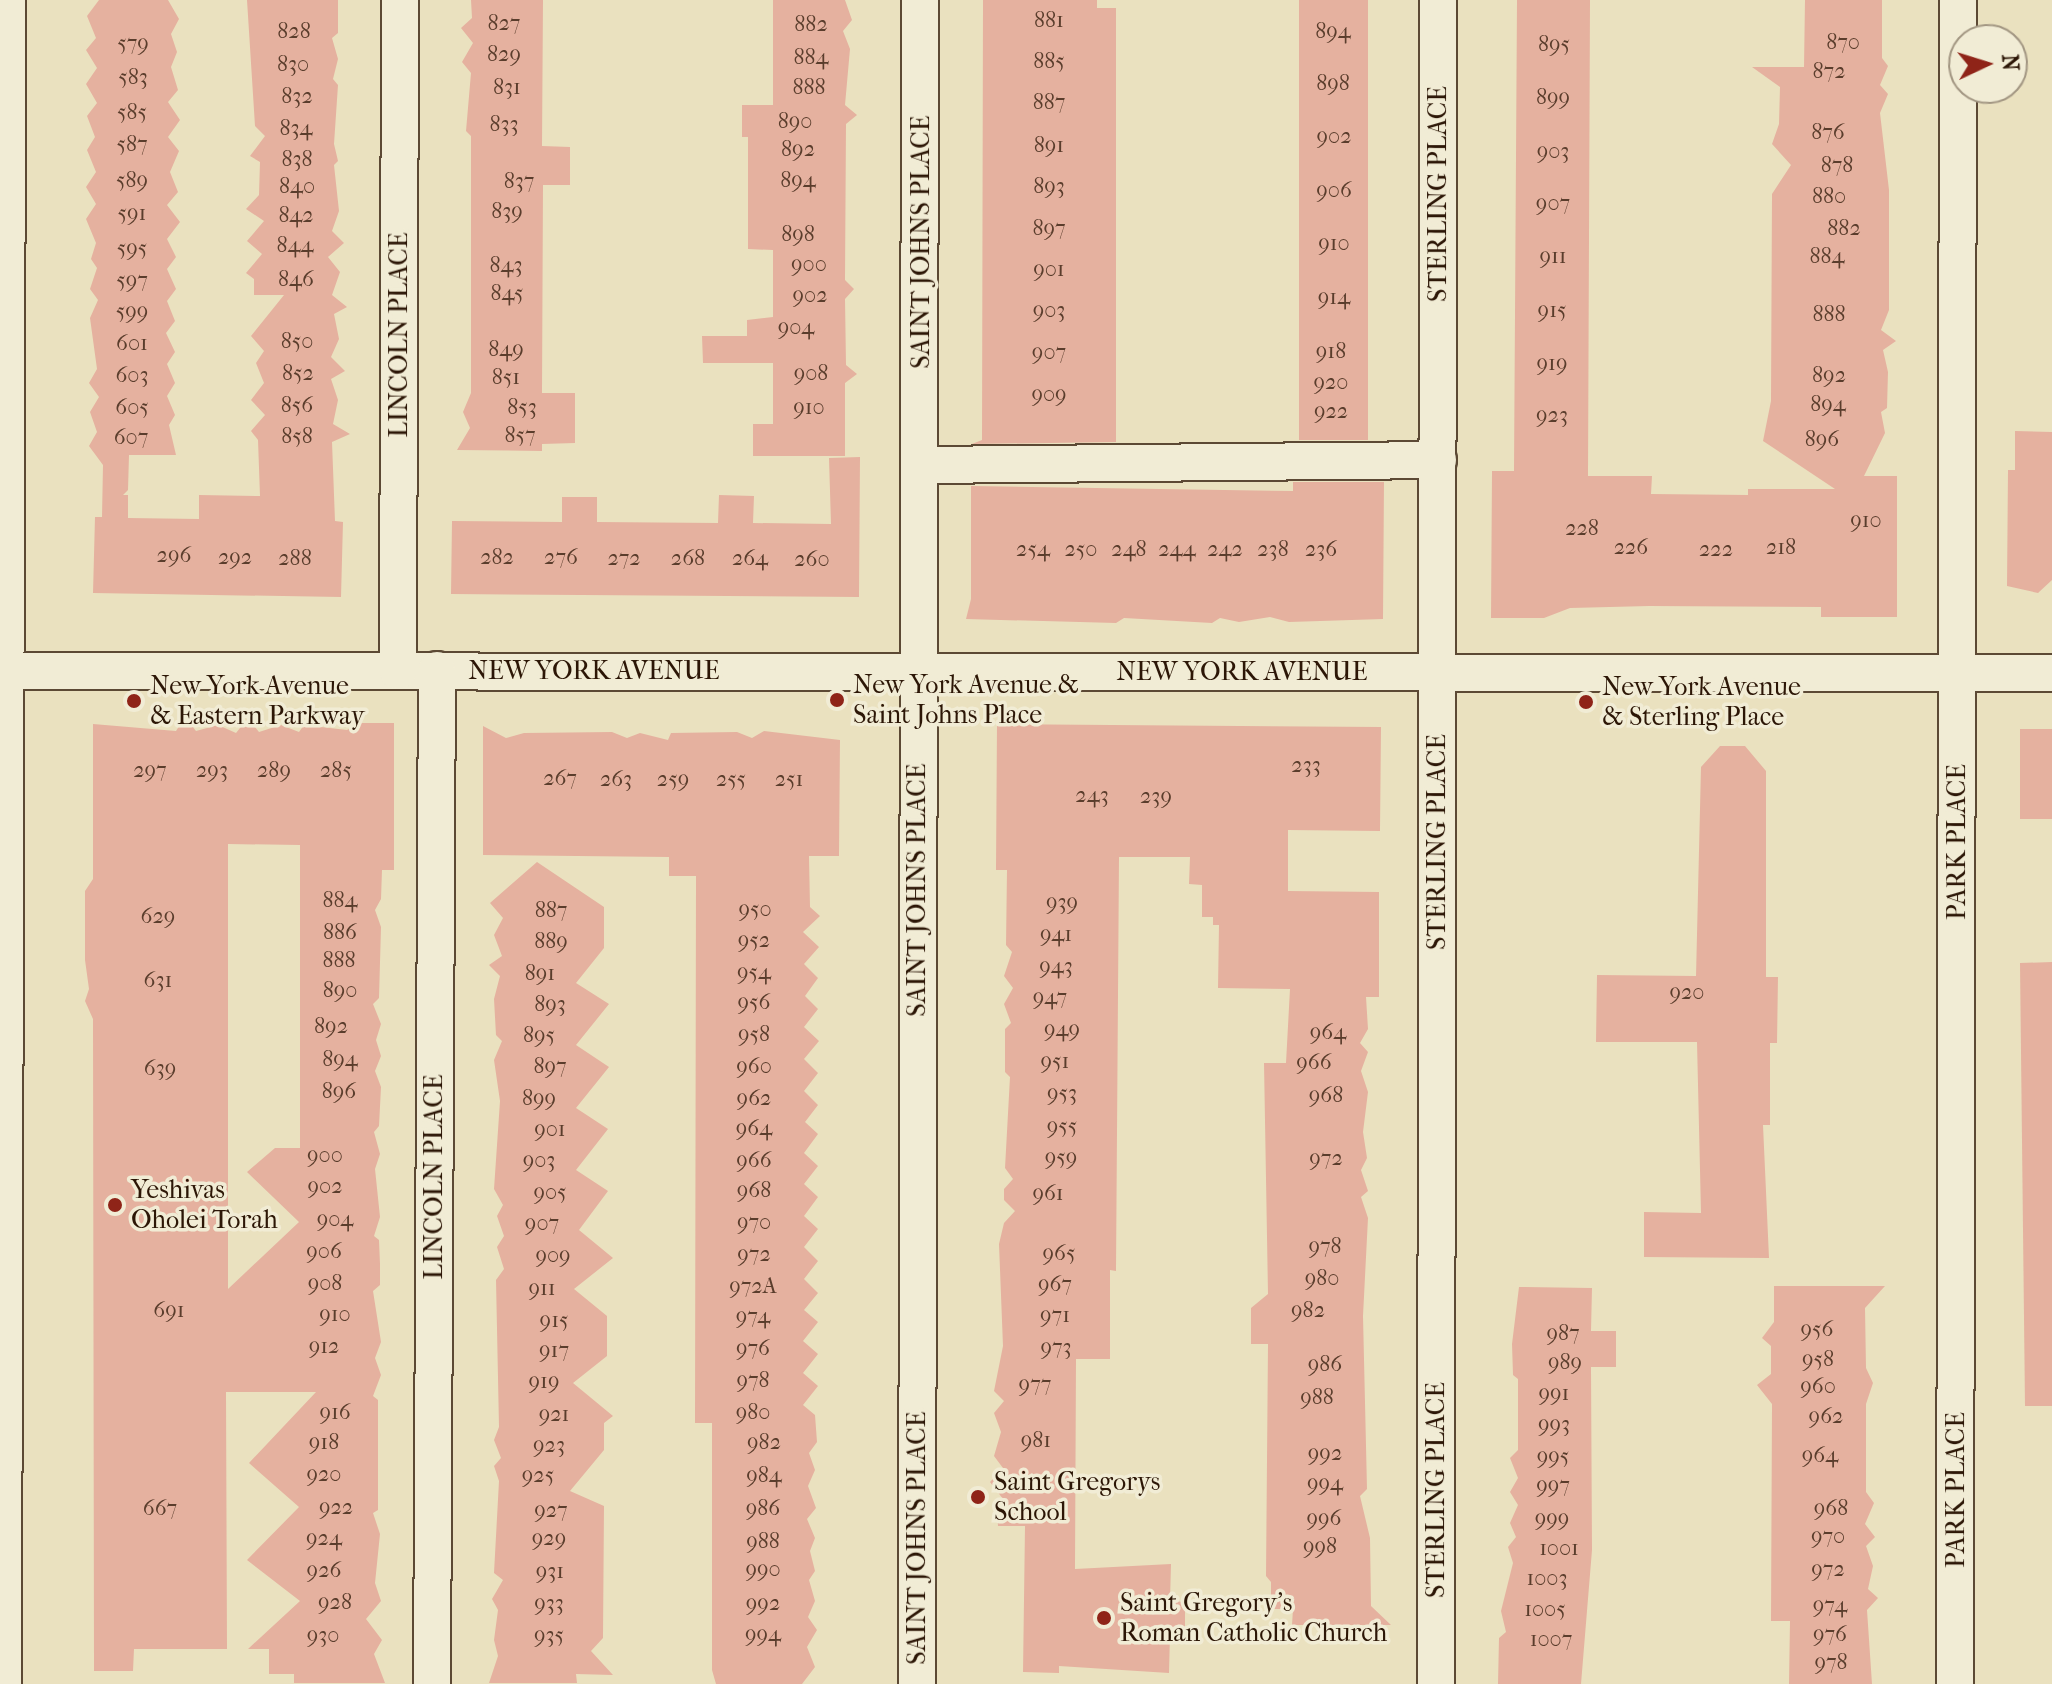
<!DOCTYPE html>
<style>
body{margin:0}
#map{position:relative;width:2052px;height:1684px;overflow:hidden;background:#eae1bf;font-family:"IM FELL French Canon",serif}
div>[style]{position:absolute}
[style*='--x']{left:calc(var(--x)*1px);top:calc(var(--y)*1px);width:calc(var(--w)*1px);rotate:calc(var(--a)*1deg)}
.building>*{inset:0;background:#e5b19f;transform-origin:0 0}
.roads{filter:drop-shadow(2px 0 #5c4934) drop-shadow(-2px 0 #5c4934) drop-shadow(0 2px #5c4934) drop-shadow(0 -2px #5c4934)}
.minor>*{height:36px;margin:-18px;padding:0 18px;transform-origin:18px;border-radius:18px;background:#f1ecd5}
.dots>*{width:22px;height:22px;translate:-50% -50%;box-sizing:border-box;border:4px solid #f1ecd5;border-radius:50%}
span{translate:-50% -50%;white-space:nowrap;text-align:center;line-height:1.15;-webkit-text-stroke:7px #f1ecd5;paint-order:stroke}
.number-label{font-size:22px;color:#5a3d2c}
.number-label span{-webkit-text-stroke-width:0}
.street-label{font-size:26px;color:#2c1606}
.poi-label{font-size:26px;color:#2c1606}
.left{translate:0 -50%;text-align:left}
.north{position:absolute;left:1948px;top:24px;width:80px;height:80px;box-sizing:border-box;background:#f1ecd5;border:2px solid #a29682;border-radius:50%;rotate:86deg;font-size:22px;font-weight:700;line-height:32px;text-align:center;color:#2c1606}
.north::after{content:'';display:block;margin:auto;width:28px;height:36px;background:#8f2418;clip-path:polygon(50% 0,100% 100%,50% 72%,0 100%)}
</style>
<div id="map">
<div class="building">
<i style="clip-path:polygon(99px 0,168px 0,179px 19px,171px 34px,177px 52px,171px 67px,178px 90px,168px 102px,180px 120px,168px 137px,179px 151px,170px 172px,178px 192px,167px 205px,180px 222px,167px 239px,176px 257px,167px 269px,176px 289px,167px 301px,175px 321px,166px 333px,175px 352px,167px 364px,175px 383px,167px 396px,175px 415px,169px 425px,176px 455px,129px 455px,128px 490px,123px 495px,128px 495px,128px 518px,199px 519px,199px 495px,260px 496px,258px 440px,251px 431px,265px 415px,251px 400px,264px 383px,256px 363px,264px 351px,251px 336px,284px 295px,254px 295px,254px 279px,246px 273px,262px 254px,247px 241px,264px 221px,246px 209px,259px 195px,260px 162px,250px 156px,265px 136px,255px 126px,247px 0,338px 0,338px 33px,332px 38px,338px 59px,333px 79px,338px 85px,334px 144px,338px 161px,334px 165px,339px 211px,332px 231px,344px 243px,328px 257px,340px 272px,332px 295px,347px 307px,334px 314px,339px 339px,331px 357px,345px 371px,331px 379px,338px 400px,333px 424px,350px 434px,332px 442px,335px 521px,343px 522px,341px 597px,93px 593px,95px 517px,102px 517px,103px 465px,89px 446px,97px 432px,90px 412px,99px 397px,89px 383px,97px 369px,90px 318px,98px 300px,90px 289px,97px 268px,91px 259px,96px 243px,86px 219px,96px 204px,86px 187px,96px 172px,87px 150px,95px 137px,87px 116px,97px 103px,86px 84px,97px 68px,86px 50px,96px 38px,87px 16px)"></i>
<i style="clip-path:polygon(471px 0,543px 0,542px 146px,570px 147px,570px 185px,543px 185px,542px 393px,575px 393px,575px 443px,542px 444px,542px 451px,457px 450px,470px 428px,463px 412px,471px 393px,471px 136px,466px 131px,471px 73px,462px 62px,473px 43px,461px 28px,472px 18px)"></i>
<i style="clip-path:polygon(773px 0,845px 0,852px 20px,843px 31px,850px 49px,845px 105px,857px 115px,846px 124px,845px 280px,854px 289px,845px 299px,846px 365px,857px 374px,845px 383px,845px 456px,753px 456px,753px 424px,773px 424px,773px 363px,703px 363px,702px 336px,747px 336px,747px 320px,773px 317px,773px 250px,748px 249px,748px 137px,742px 137px,742px 105px,773px 105px)"></i>
<i style="clip-path:polygon(983px 0,1097px 0,1097px 8px,1116px 8px,1116px 442px,972px 444px,982px 440px)"></i>
<i style="left:1299px;top:0;width:69px;height:440px"></i>
<i style="clip-path:polygon(1517px 0,1590px 0,1588px 476px,1652px 476px,1651px 494px,1748px 495px,1748px 489px,1835px 489px,1763px 441px,1771px 401px,1772px 194px,1791px 165px,1772px 144px,1779px 124px,1780px 87px,1752px 67px,1804px 67px,1805px 0,1882px 0,1882px 58px,1888px 66px,1880px 85px,1888px 94px,1880px 113px,1889px 190px,1889px 310px,1881px 330px,1896px 341px,1883px 350px,1888px 372px,1887px 408px,1881px 412px,1885px 433px,1864px 476px,1897px 476px,1897px 617px,1821px 617px,1821px 607px,1649px 606px,1570px 608px,1544px 618px,1491px 618px,1492px 471px,1514px 471px)"></i>
<i style="clip-path:polygon(2015px 431px,2052px 432px,2052px 580px,2038px 593px,2007px 586px,2008px 470px,2015px 470px)"></i>
<i style="clip-path:polygon(860px 457px,859px 597px,451px 594px,452px 521px,562px 522px,562px 497px,597px 497px,597px 522px,718px 523px,719px 495px,754px 496px,753px 523px,831px 524px,829px 458px)"></i>
<i style="clip-path:polygon(1293px 482px,1384px 482px,1383px 619px,1289px 622px,1270px 617px,1239px 622px,1220px 618px,1212px 623px,1124px 618px,1116px 623px,966px 619px,971px 599px,971px 486px,1293px 491px)"></i>
<i style="clip-path:polygon(evenodd,185px 717px,196px 731px,218px 725px,236px 733px,248px 718px,259px 732px,281px 725px,299px 732px,304px 725px,347px 730px,358px 723px,394px 723px,394px 870px,382px 870px,381px 899px,375px 910px,381px 927px,379px 998px,373px 1004px,381px 1024px,376px 1040px,381px 1056px,375px 1071px,381px 1087px,379px 1126px,374px 1132px,380px 1154px,375px 1169px,380px 1217px,374px 1236px,379px 1240px,380px 1264px,380px 1285px,373px 1291px,381px 1342px,375px 1358px,381px 1375px,373px 1396px,378px 1400px,378px 1510px,373px 1513px,380px 1534px,375px 1583px,381px 1601px,366px 1619px,382px 1640px,374px 1654px,385px 1683px,294px 1683px,294px 1674px,269px 1674px,269px 1649px,248px 1649px,300px 1601px,247px 1560px,299px 1507px,249px 1463px,316px 1392px,226px 1392px,227px 1649px,134px 1649px,133px 1671px,94px 1671px,93px 1019px,85px 1001px,89px 989px,85px 960px,85px 891px,93px 879px,93px 724px,176px 731px,185px 717px,228px 844px,300px 845px,300px 1148px,275px 1148px,247px 1172px,299px 1222px,228px 1289px,228px 844px)"></i>
<i style="clip-path:polygon(997px 724px,1381px 727px,1380px 831px,1288px 830px,1288px 891px,1379px 892px,1379px 997px,1366px 997px,1368px 1029px,1360px 1043px,1368px 1052px,1361px 1071px,1368px 1092px,1363px 1132px,1367px 1158px,1361px 1170px,1368px 1191px,1361px 1197px,1368px 1218px,1363px 1316px,1367px 1489px,1360px 1496px,1370px 1538px,1371px 1606px,1391px 1625px,1292px 1625px,1293px 1609px,1271px 1609px,1271px 1582px,1266px 1576px,1268px 1344px,1251px 1344px,1251px 1308px,1268px 1294px,1264px 1063px,1286px 1063px,1290px 989px,1218px 988px,1219px 925px,1213px 925px,1213px 917px,1202px 917px,1202px 885px,1189px 884px,1190px 857px,1119px 857px,1116px 1271px,1110px 1270px,1110px 1359px,1076px 1359px,1075px 1569px,1171px 1564px,1170px 1601px,1185px 1602px,1185px 1634px,1170px 1634px,1169px 1673px,1059px 1666px,1059px 1673px,1023px 1672px,1025px 1526px,998px 1526px,997px 1507px,1003px 1499px,990px 1482px,1003px 1468px,994px 1456px,1001px 1432px,994px 1413px,1004px 1401px,994px 1391px,1003px 1346px,999px 1244px,1004px 1223px,1015px 1211px,1004px 1200px,1004px 1189px,1013px 1179px,1005px 1168px,1010px 1077px,1005px 1072px,1005px 1029px,1011px 1023px,1004px 1004px,1013px 988px,1004px 976px,1012px 952px,1006px 945px,1007px 870px,996px 870px)"></i>
<i style="clip-path:polygon(483px 726px,506px 738px,524px 733px,612px 732px,627px 738px,640px 733px,668px 740px,671px 733px,737px 732px,752px 738px,764px 731px,840px 740px,839px 856px,809px 856px,810px 907px,820px 916px,803px 932px,819px 947px,804px 964px,818px 978px,805px 996px,818px 1009px,804px 1027px,819px 1041px,804px 1059px,818px 1073px,804px 1091px,818px 1105px,805px 1122px,818px 1134px,804px 1153px,818px 1166px,804px 1184px,818px 1197px,804px 1216px,818px 1229px,804px 1247px,818px 1261px,804px 1279px,818px 1293px,804px 1310px,818px 1322px,803px 1341px,818px 1354px,803px 1373px,818px 1386px,803px 1405px,815px 1415px,817px 1442px,809px 1453px,815px 1470px,808px 1486px,816px 1508px,807px 1519px,815px 1538px,810px 1551px,815px 1571px,809px 1580px,815px 1601px,808px 1617px,817px 1630px,807px 1647px,815px 1667px,802px 1684px,716px 1684px,712px 1670px,712px 1423px,695px 1423px,696px 876px,669px 876px,669px 857px,483px 855px)"></i>
<i style="left:2020px;top:729px;width:32px;height:90px"></i>
<i style="clip-path:polygon(1720px 746px,1745px 746px,1766px 771px,1766px 977px,1778px 977px,1777px 1043px,1770px 1043px,1770px 1125px,1763px 1125px,1769px 1258px,1644px 1257px,1644px 1212px,1701px 1213px,1697px 1042px,1596px 1042px,1597px 975px,1696px 976px,1701px 767px)"></i>
<i style="clip-path:polygon(537px 862px,604px 907px,604px 948px,576px 983px,609px 1004px,576px 1045px,609px 1067px,576px 1108px,608px 1129px,576px 1170px,608px 1191px,579px 1230px,613px 1258px,574px 1289px,607px 1316px,607px 1356px,573px 1383px,613px 1416px,604px 1423px,604px 1450px,570px 1491px,604px 1506px,603px 1638px,591px 1651px,613px 1675px,576px 1674px,577px 1683px,489px 1683px,498px 1656px,494px 1640px,498px 1610px,492px 1599px,503px 1580px,494px 1573px,499px 1481px,494px 1466px,501px 1458px,494px 1440px,499px 1427px,496px 1280px,504px 1269px,497px 1247px,504px 1236px,497px 1216px,503px 1205px,494px 1189px,500px 1101px,494px 1060px,502px 1041px,496px 1035px,494px 999px,500px 976px,489px 965px,502px 956px,494px 935px,503px 918px,490px 903px)"></i>
<i style="clip-path:polygon(2052px 962px,2052px 1406px,2025px 1406px,2020px 963px)"></i>
<i style="clip-path:polygon(1774px 1286px,1885px 1286px,1865px 1308px,1866px 1368px,1873px 1383px,1866px 1404px,1866px 1492px,1874px 1503px,1865px 1524px,1875px 1537px,1866px 1546px,1873px 1566px,1868px 1589px,1878px 1598px,1867px 1610px,1872px 1684px,1789px 1684px,1790px 1621px,1771px 1621px,1772px 1404px,1757px 1385px,1771px 1374px,1771px 1346px,1762px 1338px,1774px 1322px)"></i>
<i style="clip-path:polygon(1519px 1287px,1592px 1288px,1591px 1331px,1616px 1331px,1616px 1367px,1591px 1367px,1592px 1550px,1581px 1684px,1498px 1684px,1499px 1638px,1506px 1632px,1501px 1611px,1513px 1563px,1508px 1547px,1516px 1537px,1510px 1523px,1518px 1505px,1510px 1492px,1518px 1478px,1510px 1458px,1518px 1450px,1518px 1379px,1513px 1375px,1512px 1344px)"></i>
</div>
<div class="roads">
<div class="minor">
<i style="--x:921;--y:465;--w:517;--a:-0.55"></i>
<i style="--x:0;--y:671;--w:2052;--a:0.06"></i>
<i style="--x:398;--y:671;--w:671;--a:-89.83"></i>
<i style="--x:3;--y:1684;--w:1684;--a:-89.86"></i>
<i style="--x:432;--y:1684;--w:1014;--a:-89.72"></i>
<i style="--x:917;--y:1684;--w:1684;--a:-89.9"></i>
<i style="--x:1436;--y:1684;--w:1684;--a:-89.93"></i>
<i style="--x:1955;--y:1684;--w:1684;--a:-89.9"></i>
</div>
</div>
<div class="dots">
<i style="left:837px;top:700px;background:#8f2418"></i>
<i style="left:134px;top:701px;background:#8f2418"></i>
<i style="left:1586px;top:702px;background:#8f2418"></i>
<i style="left:115px;top:1205px;background:#8f2418"></i>
<i style="left:978px;top:1497px;background:#8f2418"></i>
<i style="left:1104px;top:1618px;background:#8f2418"></i>
</div>
<div class="number-label">
<span style="left:1049px;top:21px">881</span>
<span style="left:504px;top:24px">827</span>
<span style="left:811px;top:25px">882</span>
<span style="left:294px;top:32px">828</span>
<span style="left:1333px;top:32px">894</span>
<span style="left:1843px;top:43px">870</span>
<span style="left:133px;top:44px">579</span>
<span style="left:1554px;top:45px">895</span>
<span style="left:504px;top:55px">829</span>
<span style="left:811px;top:58px">884</span>
<span style="left:1049px;top:62px">885</span>
<span style="left:293px;top:65px">830</span>
<span style="left:1829px;top:72px">872</span>
<span style="left:133px;top:78px">583</span>
<span style="left:1333px;top:84px">898</span>
<span style="left:507px;top:88px">831</span>
<span style="left:809px;top:88px">888</span>
<span style="left:297px;top:97px">832</span>
<span style="left:1553px;top:98px">899</span>
<span style="left:1049px;top:103px">887</span>
<span style="left:132px;top:113px">585</span>
<span style="left:795px;top:122px">890</span>
<span style="left:504px;top:125px">833</span>
<span style="left:296px;top:129px">834</span>
<span style="left:1828px;top:133px">876</span>
<span style="left:1334px;top:137px">902</span>
<span style="left:132px;top:145px">587</span>
<span style="left:1049px;top:146px">891</span>
<span style="left:798px;top:150px">892</span>
<span style="left:1553px;top:152px">903</span>
<span style="left:297px;top:160px">838</span>
<span style="left:1837px;top:166px">878</span>
<span style="left:132px;top:181px">589</span>
<span style="left:798px;top:181px">894</span>
<span style="left:519px;top:182px">837</span>
<span style="left:297px;top:187px">840</span>
<span style="left:1049px;top:187px">893</span>
<span style="left:1334px;top:191px">906</span>
<span style="left:1829px;top:197px">880</span>
<span style="left:1553px;top:204px">907</span>
<span style="left:507px;top:212px">839</span>
<span style="left:132px;top:214px">591</span>
<span style="left:296px;top:216px">842</span>
<span style="left:1049px;top:229px">897</span>
<span style="left:1844px;top:229px">882</span>
<span style="left:798px;top:235px">898</span>
<span style="left:1334px;top:244px">910</span>
<span style="left:295px;top:246px">844</span>
<span style="left:132px;top:249px">595</span>
<span style="left:1553px;top:257px">911</span>
<span style="left:1827px;top:257px">884</span>
<span style="left:809px;top:265px">900</span>
<span style="left:506px;top:266px">843</span>
<span style="left:1049px;top:270px">901</span>
<span style="left:296px;top:280px">846</span>
<span style="left:132px;top:281px">597</span>
<span style="left:507px;top:294px">845</span>
<span style="left:810px;top:296px">902</span>
<span style="left:1334px;top:298px">914</span>
<span style="left:1049px;top:311px">903</span>
<span style="left:1552px;top:311px">915</span>
<span style="left:132px;top:312px">599</span>
<span style="left:1829px;top:315px">888</span>
<span style="left:796px;top:328px">904</span>
<span style="left:297px;top:342px">850</span>
<span style="left:132px;top:344px">601</span>
<span style="left:506px;top:350px">849</span>
<span style="left:1331px;top:352px">918</span>
<span style="left:1049px;top:353px">907</span>
<span style="left:1552px;top:364px">919</span>
<span style="left:298px;top:374px">852</span>
<span style="left:811px;top:374px">908</span>
<span style="left:132px;top:376px">603</span>
<span style="left:1829px;top:376px">892</span>
<span style="left:506px;top:378px">851</span>
<span style="left:1331px;top:383px">920</span>
<span style="left:1049px;top:395px">909</span>
<span style="left:1828px;top:405px">894</span>
<span style="left:297px;top:406px">856</span>
<span style="left:132px;top:408px">605</span>
<span style="left:522px;top:408px">853</span>
<span style="left:809px;top:408px">910</span>
<span style="left:1331px;top:412px">922</span>
<span style="left:1552px;top:416px">923</span>
<span style="left:520px;top:436px">857</span>
<span style="left:297px;top:437px">858</span>
<span style="left:131px;top:438px">607</span>
<span style="left:1822px;top:440px">896</span>
<span style="left:1866px;top:521px">910</span>
<span style="left:1582px;top:529px">228</span>
<span style="left:1631px;top:548px">226</span>
<span style="left:1781px;top:548px">218</span>
<span style="left:1033px;top:550px">254</span>
<span style="left:1081px;top:550px">250</span>
<span style="left:1129px;top:550px">248</span>
<span style="left:1177px;top:550px">244</span>
<span style="left:1225px;top:550px">242</span>
<span style="left:1273px;top:550px">238</span>
<span style="left:1321px;top:550px">236</span>
<span style="left:1716px;top:550px">222</span>
<span style="left:174px;top:556px">296</span>
<span style="left:235px;top:558px">292</span>
<span style="left:497px;top:558px">282</span>
<span style="left:561px;top:558px">276</span>
<span style="left:295px;top:559px">288</span>
<span style="left:624px;top:559px">272</span>
<span style="left:688px;top:559px">268</span>
<span style="left:750px;top:559px">264</span>
<span style="left:812px;top:560px">260</span>
<span style="left:1306px;top:766px">233</span>
<span style="left:150px;top:771px">297</span>
<span style="left:212px;top:771px">293</span>
<span style="left:274px;top:771px">289</span>
<span style="left:336px;top:771px">285</span>
<span style="left:560px;top:779px">267</span>
<span style="left:616px;top:780px">263</span>
<span style="left:673px;top:780px">259</span>
<span style="left:731px;top:780px">255</span>
<span style="left:789px;top:780px">251</span>
<span style="left:1092px;top:796px">243</span>
<span style="left:1156px;top:797px">239</span>
<span style="left:340px;top:901px">884</span>
<span style="left:1062px;top:903px">939</span>
<span style="left:755px;top:910px">950</span>
<span style="left:551px;top:911px">887</span>
<span style="left:158px;top:917px">629</span>
<span style="left:340px;top:933px">886</span>
<span style="left:1056px;top:935px">941</span>
<span style="left:754px;top:941px">952</span>
<span style="left:551px;top:942px">889</span>
<span style="left:339px;top:961px">888</span>
<span style="left:1056px;top:967px">943</span>
<span style="left:754px;top:973px">954</span>
<span style="left:540px;top:974px">891</span>
<span style="left:158px;top:981px">631</span>
<span style="left:340px;top:991px">890</span>
<span style="left:1687px;top:993px">920</span>
<span style="left:1050px;top:998px">947</span>
<span style="left:754px;top:1003px">956</span>
<span style="left:550px;top:1005px">893</span>
<span style="left:331px;top:1027px">892</span>
<span style="left:1062px;top:1030px">949</span>
<span style="left:1328px;top:1033px">964</span>
<span style="left:754px;top:1035px">958</span>
<span style="left:539px;top:1036px">895</span>
<span style="left:340px;top:1060px">894</span>
<span style="left:1055px;top:1062px">951</span>
<span style="left:1314px;top:1063px">966</span>
<span style="left:550px;top:1067px">897</span>
<span style="left:754px;top:1067px">960</span>
<span style="left:160px;top:1069px">639</span>
<span style="left:339px;top:1092px">896</span>
<span style="left:1062px;top:1094px">953</span>
<span style="left:1326px;top:1096px">968</span>
<span style="left:539px;top:1099px">899</span>
<span style="left:754px;top:1099px">962</span>
<span style="left:1062px;top:1127px">955</span>
<span style="left:754px;top:1129px">964</span>
<span style="left:550px;top:1130px">901</span>
<span style="left:325px;top:1156px">900</span>
<span style="left:1061px;top:1158px">959</span>
<span style="left:1326px;top:1159px">972</span>
<span style="left:539px;top:1161px">903</span>
<span style="left:754px;top:1161px">966</span>
<span style="left:325px;top:1187px">902</span>
<span style="left:754px;top:1191px">968</span>
<span style="left:550px;top:1193px">905</span>
<span style="left:1048px;top:1194px">961</span>
<span style="left:335px;top:1220px">904</span>
<span style="left:754px;top:1223px">970</span>
<span style="left:542px;top:1224px">907</span>
<span style="left:1325px;top:1247px">978</span>
<span style="left:324px;top:1252px">906</span>
<span style="left:1059px;top:1254px">965</span>
<span style="left:754px;top:1255px">972</span>
<span style="left:553px;top:1256px">909</span>
<span style="left:1322px;top:1279px">980</span>
<span style="left:325px;top:1284px">908</span>
<span style="left:1055px;top:1285px">967</span>
<span style="left:753px;top:1287px">972A</span>
<span style="left:542px;top:1289px">911</span>
<span style="left:169px;top:1311px">691</span>
<span style="left:1308px;top:1311px">982</span>
<span style="left:335px;top:1315px">910</span>
<span style="left:1055px;top:1316px">971</span>
<span style="left:753px;top:1317px">974</span>
<span style="left:554px;top:1321px">915</span>
<span style="left:1817px;top:1330px">956</span>
<span style="left:1563px;top:1334px">987</span>
<span style="left:324px;top:1347px">912</span>
<span style="left:1056px;top:1348px">973</span>
<span style="left:753px;top:1349px">976</span>
<span style="left:554px;top:1351px">917</span>
<span style="left:1818px;top:1360px">958</span>
<span style="left:1565px;top:1363px">989</span>
<span style="left:1325px;top:1365px">986</span>
<span style="left:753px;top:1381px">978</span>
<span style="left:544px;top:1382px">919</span>
<span style="left:1035px;top:1385px">977</span>
<span style="left:1818px;top:1387px">960</span>
<span style="left:1554px;top:1394px">991</span>
<span style="left:1317px;top:1398px">988</span>
<span style="left:335px;top:1413px">916</span>
<span style="left:753px;top:1413px">980</span>
<span style="left:554px;top:1415px">921</span>
<span style="left:1826px;top:1417px">962</span>
<span style="left:1554px;top:1425px">993</span>
<span style="left:1036px;top:1441px">981</span>
<span style="left:324px;top:1443px">918</span>
<span style="left:764px;top:1443px">982</span>
<span style="left:549px;top:1446px">923</span>
<span style="left:1325px;top:1454px">992</span>
<span style="left:1820px;top:1456px">964</span>
<span style="left:1553px;top:1457px">995</span>
<span style="left:324px;top:1475px">920</span>
<span style="left:538px;top:1476px">925</span>
<span style="left:764px;top:1476px">984</span>
<span style="left:1325px;top:1484px">994</span>
<span style="left:1553px;top:1486px">997</span>
<span style="left:336px;top:1508px">922</span>
<span style="left:160px;top:1509px">667</span>
<span style="left:763px;top:1509px">986</span>
<span style="left:1831px;top:1509px">968</span>
<span style="left:551px;top:1511px">927</span>
<span style="left:1324px;top:1519px">996</span>
<span style="left:1552px;top:1519px">999</span>
<span style="left:1828px;top:1537px">970</span>
<span style="left:324px;top:1539px">924</span>
<span style="left:549px;top:1539px">929</span>
<span style="left:763px;top:1542px">988</span>
<span style="left:1320px;top:1547px">998</span>
<span style="left:1559px;top:1549px">1001</span>
<span style="left:763px;top:1570px">990</span>
<span style="left:1828px;top:1570px">972</span>
<span style="left:324px;top:1571px">926</span>
<span style="left:550px;top:1572px">931</span>
<span style="left:1547px;top:1579px">1003</span>
<span style="left:335px;top:1603px">928</span>
<span style="left:549px;top:1604px">933</span>
<span style="left:763px;top:1604px">992</span>
<span style="left:1830px;top:1606px">974</span>
<span style="left:1545px;top:1610px">1005</span>
<span style="left:763px;top:1635px">994</span>
<span style="left:1830px;top:1635px">976</span>
<span style="left:323px;top:1636px">930</span>
<span style="left:549px;top:1636px">935</span>
<span style="left:1551px;top:1640px">1007</span>
<span style="left:1831px;top:1663px">978</span>
</div>
<div class="street-label">
<span style="left:1438px;top:194px;rotate:-90deg">STERLING PLACE</span>
<span style="left:921px;top:242px;rotate:-90deg">SAINT JOHNS PLACE</span>
<span style="left:399px;top:335px;rotate:-90deg">LINCOLN PLACE</span>
<span style="left:594px;top:671px">NEW YORK AVENUE</span>
<span style="left:1242px;top:672px">NEW YORK AVENUE</span>
<span style="left:1437px;top:842px;rotate:-90deg">STERLING PLACE</span>
<span style="left:1957px;top:842px;rotate:-90deg">PARK PLACE</span>
<span style="left:917px;top:890px;rotate:-90deg">SAINT JOHNS PLACE</span>
<span style="left:434px;top:1177px;rotate:-90deg">LINCOLN PLACE</span>
<span style="left:1436px;top:1490px;rotate:-90deg">STERLING PLACE</span>
<span style="left:1956px;top:1490px;rotate:-90deg">PARK PLACE</span>
<span style="left:917px;top:1538px;rotate:-90deg">SAINT JOHNS PLACE</span>
</div>
<div class="poi-label">
<span class="left" style="left:853px;top:700px">New York Avenue &amp;<br>Saint Johns Place</span>
<span class="left" style="left:150px;top:701px">New York Avenue<br>&amp; Eastern Parkway</span>
<span class="left" style="left:1602px;top:702px">New York Avenue<br>&amp; Sterling Place</span>
<span class="left" style="left:131px;top:1205px">Yeshivas<br>Oholei Torah</span>
<span class="left" style="left:994px;top:1497px">Saint Gregorys<br>School</span>
<span class="left" style="left:1120px;top:1618px">Saint Gregory's<br>Roman Catholic Church</span>
</div>
<div class="north">N</div>
</div>
